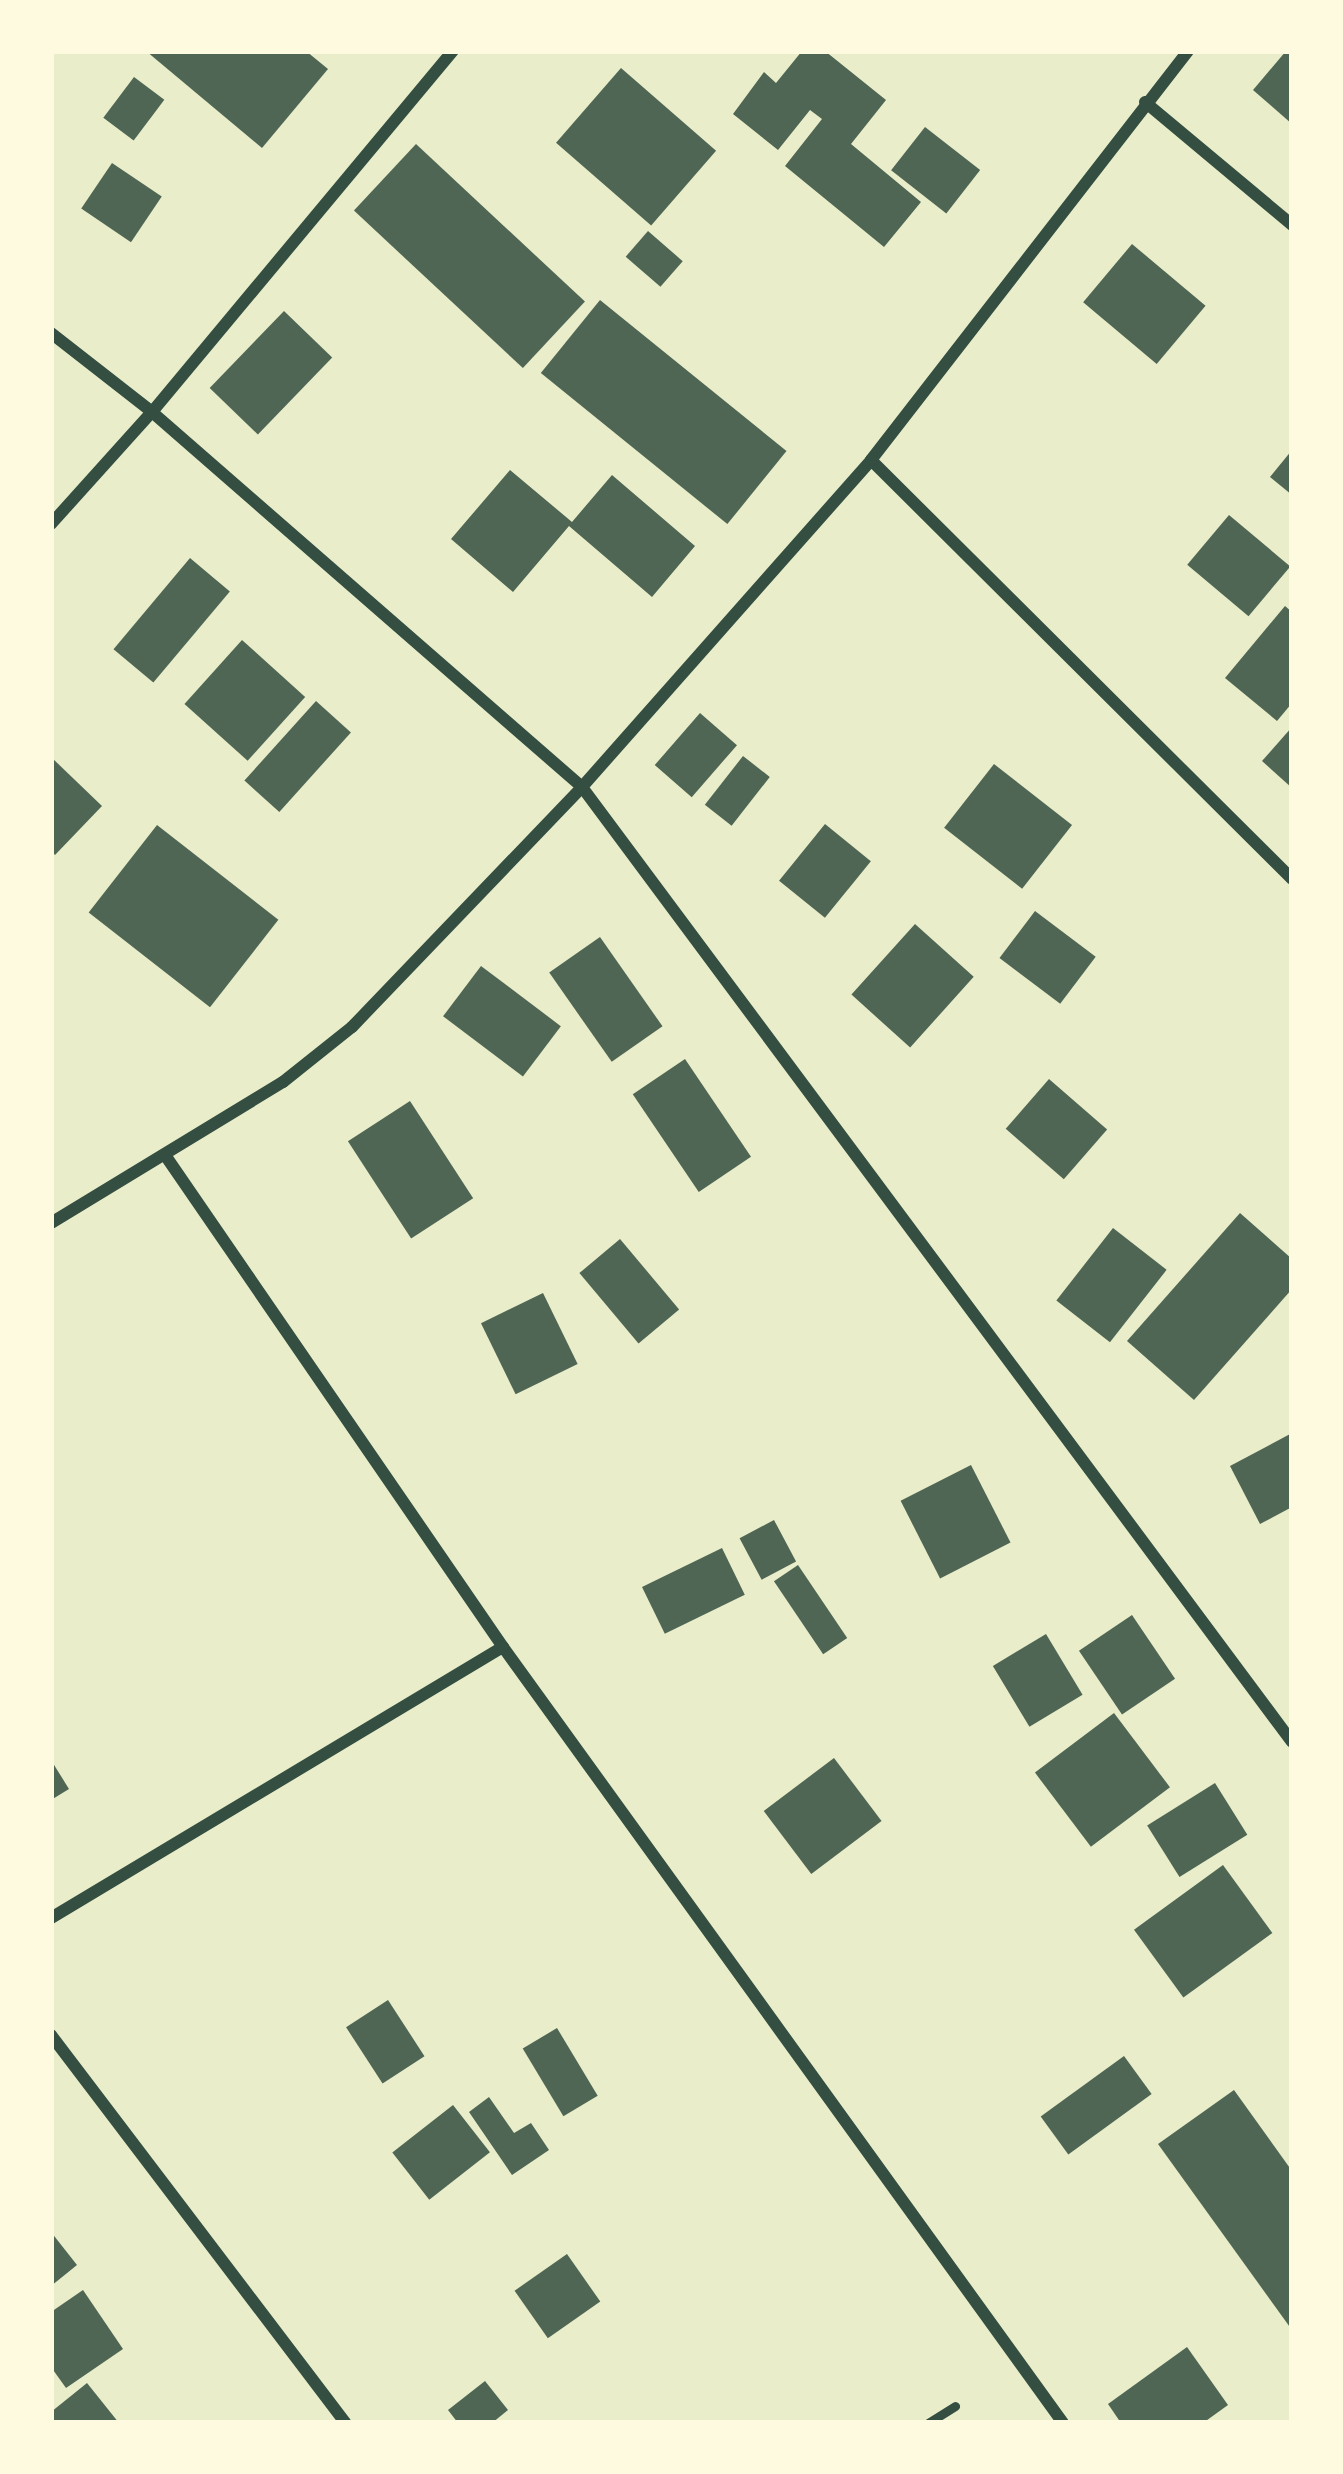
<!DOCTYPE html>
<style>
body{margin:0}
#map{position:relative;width:1343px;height:2474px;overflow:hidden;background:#e9edc9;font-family:Barlow,sans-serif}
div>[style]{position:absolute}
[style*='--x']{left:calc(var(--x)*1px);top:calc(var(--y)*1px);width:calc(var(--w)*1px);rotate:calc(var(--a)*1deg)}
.building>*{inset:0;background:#4f6655;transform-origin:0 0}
.service>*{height:9px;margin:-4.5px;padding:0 4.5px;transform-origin:4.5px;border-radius:4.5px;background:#344e41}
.minor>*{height:12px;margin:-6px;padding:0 6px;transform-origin:6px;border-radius:6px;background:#344e41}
span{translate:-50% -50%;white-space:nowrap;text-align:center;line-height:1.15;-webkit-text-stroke:10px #fefae0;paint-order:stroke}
.frame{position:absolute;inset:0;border:54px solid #fefae0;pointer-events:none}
</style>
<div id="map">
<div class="building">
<i style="clip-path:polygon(146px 51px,306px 51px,328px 69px,262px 148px)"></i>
<i style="clip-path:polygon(802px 51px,825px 51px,886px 100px,851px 144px,921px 202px,884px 247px,785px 166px,822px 119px,810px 110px,778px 150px,733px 114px,764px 72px,776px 83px)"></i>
<i style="clip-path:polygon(1286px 51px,1292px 51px,1292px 124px,1253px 90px)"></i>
<i style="left:621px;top:68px;width:126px;height:99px;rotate:41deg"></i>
<i style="left:134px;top:77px;width:38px;height:51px;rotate:37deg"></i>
<i style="left:925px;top:127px;width:70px;height:55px;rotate:38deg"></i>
<i style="left:416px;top:144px;width:231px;height:91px;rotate:43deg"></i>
<i style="left:112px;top:163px;width:60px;height:55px;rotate:34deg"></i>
<i style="left:648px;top:231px;width:46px;height:34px;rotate:41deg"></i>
<i style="left:1132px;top:244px;width:96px;height:76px;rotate:40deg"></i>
<i style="left:600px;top:300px;width:240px;height:94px;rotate:39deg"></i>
<i style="left:284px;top:311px;width:67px;height:107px;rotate:44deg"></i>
<i style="clip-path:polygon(1292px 450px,1292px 495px,1270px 477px)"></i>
<i style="clip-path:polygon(510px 470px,572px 522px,612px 475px,695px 546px,652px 597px,569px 526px,513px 592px,451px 539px)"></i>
<i style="left:1229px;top:515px;width:80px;height:65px;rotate:40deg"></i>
<i style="left:190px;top:558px;width:52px;height:119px;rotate:40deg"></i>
<i style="clip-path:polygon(1285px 606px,1292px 612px,1292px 703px,1277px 721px,1225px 678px)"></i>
<i style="left:242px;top:640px;width:85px;height:86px;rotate:42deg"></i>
<i style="left:316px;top:701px;width:47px;height:107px;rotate:42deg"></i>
<i style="left:700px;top:713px;width:49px;height:69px;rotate:41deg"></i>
<i style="clip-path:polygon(1292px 727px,1292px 788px,1262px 761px)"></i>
<i style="left:743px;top:756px;width:34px;height:62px;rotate:38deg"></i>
<i style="clip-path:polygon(51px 757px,102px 806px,55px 855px,51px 851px)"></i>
<i style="left:994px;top:764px;width:99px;height:81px;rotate:38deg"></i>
<i style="left:825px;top:824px;width:59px;height:73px;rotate:39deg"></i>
<i style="left:157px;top:825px;width:154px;height:111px;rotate:38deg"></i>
<i style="left:1035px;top:911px;width:76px;height:59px;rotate:37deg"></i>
<i style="left:915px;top:924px;width:79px;height:95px;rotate:42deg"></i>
<i style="left:600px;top:937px;width:109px;height:62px;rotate:55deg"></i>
<i style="left:481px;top:966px;width:100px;height:63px;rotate:37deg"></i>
<i style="left:685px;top:1059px;width:118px;height:63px;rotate:56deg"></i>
<i style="left:1049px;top:1079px;width:77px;height:66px;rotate:41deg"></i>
<i style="left:410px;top:1101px;width:116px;height:74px;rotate:57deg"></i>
<i style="clip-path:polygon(1240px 1213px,1292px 1259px,1292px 1289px,1194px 1400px,1127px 1341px)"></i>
<i style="left:1113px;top:1228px;width:68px;height:92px;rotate:38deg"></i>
<i style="left:620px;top:1239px;width:92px;height:53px;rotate:50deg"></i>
<i style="left:543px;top:1293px;width:79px;height:69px;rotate:64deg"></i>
<i style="clip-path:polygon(1292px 1433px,1292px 1507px,1260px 1524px,1230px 1466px)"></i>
<i style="left:971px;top:1465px;width:87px;height:79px;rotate:63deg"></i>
<i style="left:774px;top:1520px;width:47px;height:39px;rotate:62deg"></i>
<i style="left:722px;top:1548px;width:52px;height:89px;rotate:64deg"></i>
<i style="left:798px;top:1565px;width:88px;height:29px;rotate:56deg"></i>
<i style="left:1132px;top:1615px;width:77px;height:64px;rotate:56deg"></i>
<i style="left:1046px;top:1634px;width:71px;height:62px;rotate:59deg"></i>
<i style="left:1114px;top:1713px;width:93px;height:99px;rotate:53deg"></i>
<i style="left:834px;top:1758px;width:79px;height:88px;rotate:53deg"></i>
<i style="clip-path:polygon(51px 1760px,69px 1789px,51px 1800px)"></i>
<i style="left:1215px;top:1783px;width:61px;height:80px;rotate:58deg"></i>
<i style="left:1223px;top:1865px;width:84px;height:110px;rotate:54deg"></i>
<i style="left:388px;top:2000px;width:67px;height:50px;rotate:57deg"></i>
<i style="left:557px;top:2028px;width:79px;height:40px;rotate:59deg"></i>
<i style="left:1124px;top:2056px;width:47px;height:103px;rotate:54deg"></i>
<i style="clip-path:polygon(1234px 2090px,1292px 2171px,1292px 2330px,1158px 2144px)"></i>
<i style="clip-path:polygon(489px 2097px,514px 2133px,531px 2123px,549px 2150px,512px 2175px,469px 2112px)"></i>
<i style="left:453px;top:2105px;width:60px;height:77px;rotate:52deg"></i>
<i style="clip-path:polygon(51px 2232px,77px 2265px,51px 2286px)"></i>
<i style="left:567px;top:2254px;width:58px;height:64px;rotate:55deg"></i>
<i style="clip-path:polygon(83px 2290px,123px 2349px,66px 2388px,51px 2367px,51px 2312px)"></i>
<i style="clip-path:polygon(1187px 2347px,1228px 2405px,1203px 2423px,1121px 2423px,1108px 2404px)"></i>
<i style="clip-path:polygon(485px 2381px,508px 2410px,492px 2423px,458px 2423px,448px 2410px)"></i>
<i style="clip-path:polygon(87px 2383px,119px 2423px,51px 2423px,51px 2412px)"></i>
</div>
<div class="service">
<i style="--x:928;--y:2423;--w:32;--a:-32"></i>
</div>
<div class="minor">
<i style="--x:1145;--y:102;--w:192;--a:39.9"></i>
<i style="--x:51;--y:333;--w:128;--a:38"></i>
<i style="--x:152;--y:412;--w:571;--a:41.09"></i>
<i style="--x:582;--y:787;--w:1190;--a:53.37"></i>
<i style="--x:871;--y:460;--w:594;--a:44.86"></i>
<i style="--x:51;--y:524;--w:151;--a:-48"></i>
<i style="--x:152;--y:412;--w:470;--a:-50.2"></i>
<i style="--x:165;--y:1155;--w:597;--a:55.51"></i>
<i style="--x:503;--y:1647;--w:957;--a:54.18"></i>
<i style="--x:51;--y:1223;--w:271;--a:-31.3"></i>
<i style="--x:283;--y:1082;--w:88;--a:-38.6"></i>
<i style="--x:352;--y:1027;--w:332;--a:-46.2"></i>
<i style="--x:582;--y:787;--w:436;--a:-48.5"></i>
<i style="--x:871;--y:460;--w:517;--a:-52.22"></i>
<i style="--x:51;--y:1918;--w:527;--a:-30.95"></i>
<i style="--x:51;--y:2035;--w:487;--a:52.8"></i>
</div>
<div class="frame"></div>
</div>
